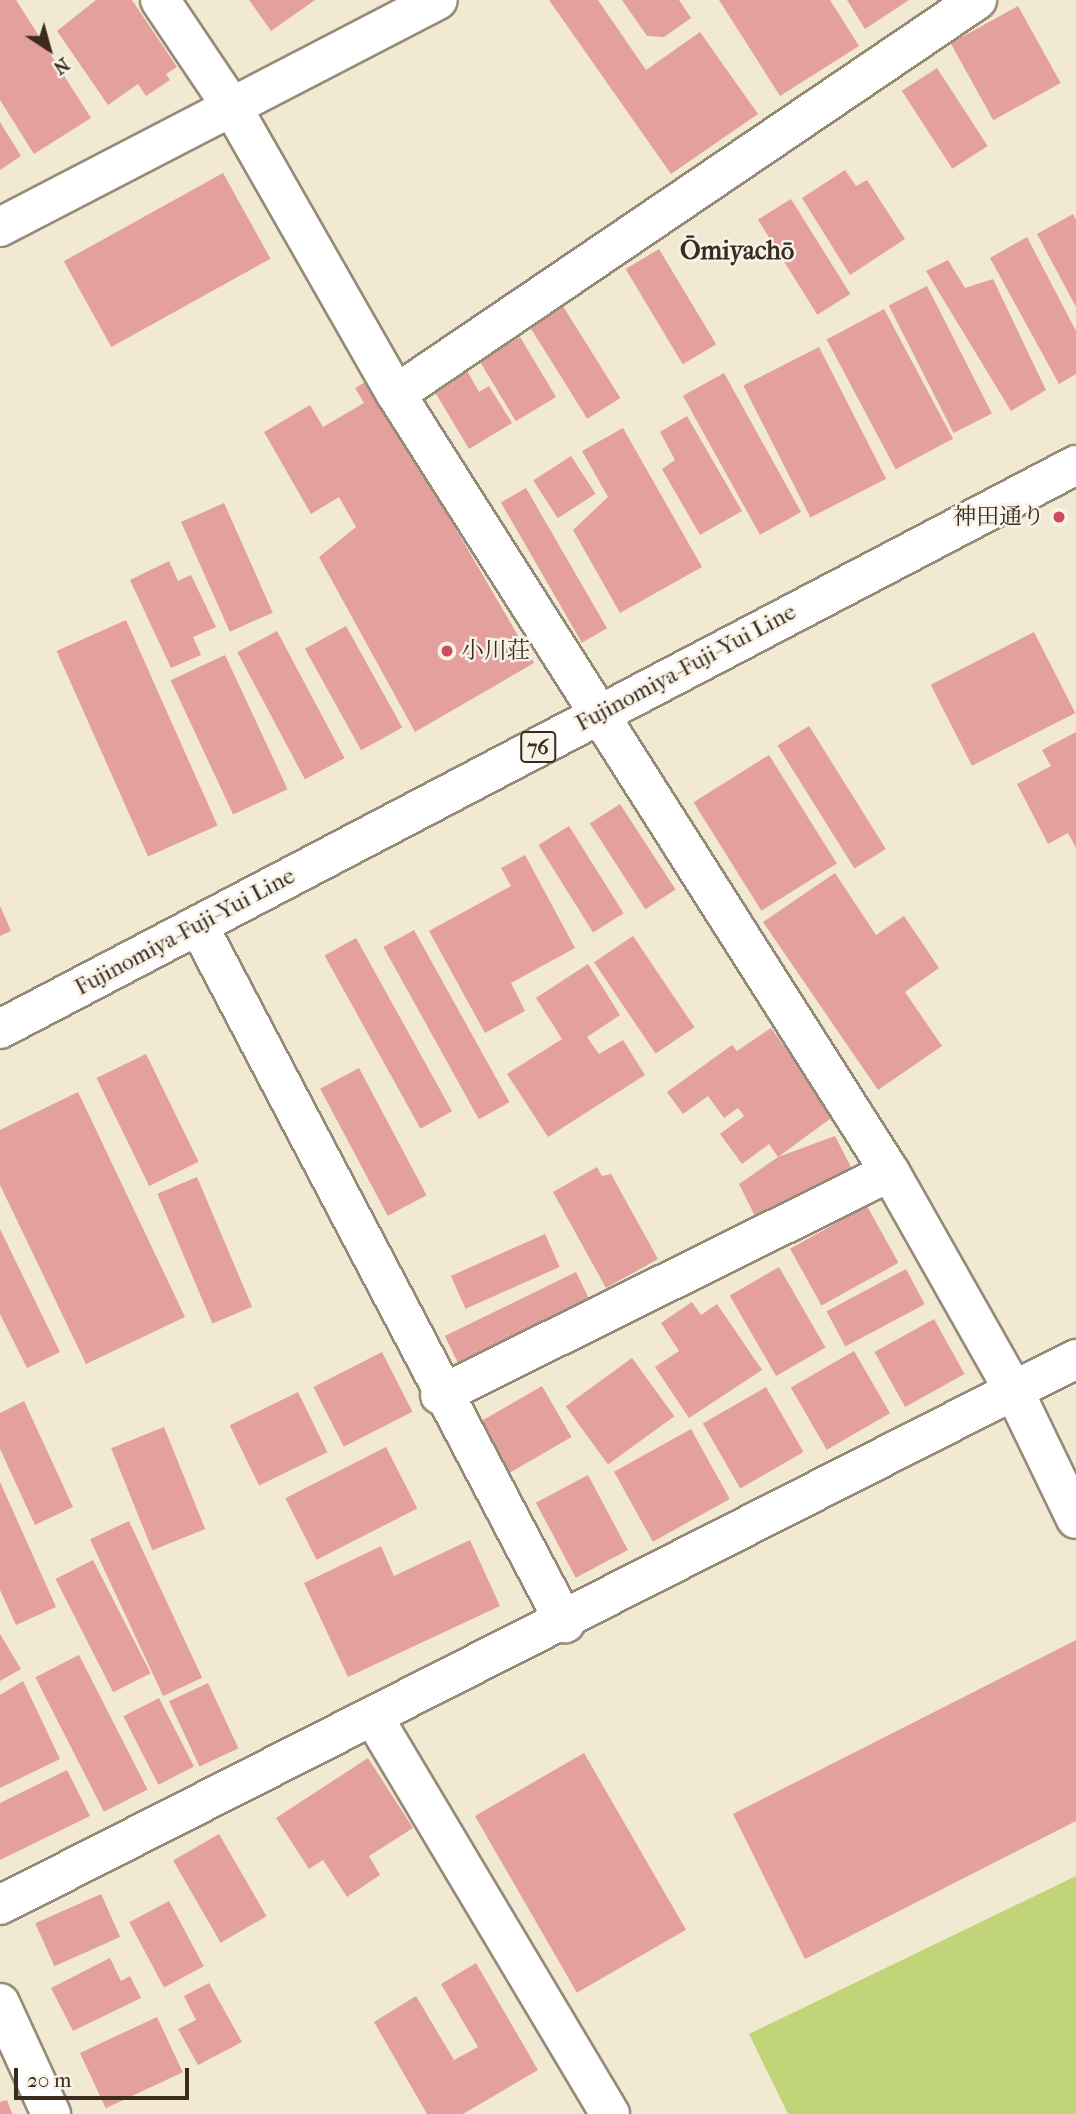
<!DOCTYPE html>
<meta charset="utf-8">
<style>
body{margin:0}
#map{position:relative;width:1076px;height:2114px;overflow:hidden;background:#f2e9d3;font-family:"IM FELL French Canon","Noto Serif JP",serif}
div>[style]{position:absolute}
[style*='--x']{left:calc(var(--x)*1px);top:calc(var(--y)*1px);width:calc(var(--w)*1px);rotate:calc(var(--a)*1deg)}
.green>*{inset:0;background:#c1d477}
.building>*{inset:0;background:#e4a09d;transform-origin:0 0}
.roads{filter:drop-shadow(2px 0 #968a78) drop-shadow(-2px 0 #968a78) drop-shadow(0 2px #968a78) drop-shadow(0 -2px #968a78)}
.minor>*{height:38px;margin:-19px;padding:0 19px;transform-origin:19px;border-radius:19px;background:#fff}
.major>*{height:38px;margin:-19px;padding:0 19px;transform-origin:19px;border-radius:19px;background:#fff}
.dots>*{width:19px;height:19px;translate:-50% -50%;box-sizing:border-box;border:4px solid #f7f3e8;border-radius:50%}
span{translate:-50% -50%;white-space:nowrap;text-align:center;line-height:1.15;-webkit-text-stroke:5px #f7f3e8;paint-order:stroke}
.shield-label span{padding:2px 5px;background:#f7f3e8;border:2px solid;border-radius:5px;-webkit-text-stroke-width:0}
.shield-label{font-size:21px;color:#3b2a1e;font-weight:700}
.poi-label{font-size:23px;color:#3b2a1e}
.right{translate:-100% -50%;text-align:right}
.left{translate:0 -50%;text-align:left}
.street-label{font-size:23px;color:#3b2a1e}
.quarter-label{font-size:26px;color:#3b2a1e;font-weight:700}
.north{position:absolute;left:14px;top:14px;width:70px;height:70px;-webkit-text-stroke:5px #f7f3e8;paint-order:stroke;rotate:144deg;font-size:19px;font-weight:700;line-height:28px;text-align:center;color:#3b2a1e}
.north::after{content:'';display:block;margin:auto;width:24px;height:32px;background:#3b2a1e;clip-path:polygon(50% 0,100% 100%,50% 72%,0 100%)}
.scale{position:absolute;left:14px;top:2068px;width:175px;height:32px;box-sizing:border-box;border:4px solid #3b2a1e;border-top:0;padding-left:9px;font-size:21px;line-height:24px;white-space:nowrap;color:#3b2a1e;-webkit-text-stroke:5px #f7f3e8;paint-order:stroke}
</style>
<div id="map">
<div class="green">
<i style="clip-path:polygon(1076px 1876px,1076px 2114px,788px 2114px,749px 2034px)"></i>
</div>
<div class="building">
<i style="clip-path:polygon(0 0,16px 0,91px 118px,34px 154px,0 100px)"></i>
<i style="clip-path:polygon(96px 0,132px 0,177px 67px,166px 74px,170px 80px,146px 96px,138px 84px,108px 105px,57px 31px)"></i>
<i style="clip-path:polygon(249px 0,315px 0,271px 31px)"></i>
<i style="clip-path:polygon(549px 0,598px 0,646px 70px,700px 32px,758px 114px,671px 174px)"></i>
<i style="clip-path:polygon(622px 0,679px 0,691px 18px,664px 37px,647px 36px)"></i>
<i style="clip-path:polygon(719px 0,830px 0,859px 46px,780px 96px)"></i>
<i style="clip-path:polygon(847px 0,909px 0,865px 29px)"></i>
<i style="left:1018px;top:6px;width:88px;height:77px;rotate:61deg"></i>
<i style="left:937px;top:68px;width:93px;height:42px;rotate:57deg"></i>
<i style="clip-path:polygon(0 122px,21px 156px,0 170px)"></i>
<i style="clip-path:polygon(845px 170px,856px 186px,867px 180px,905px 239px,850px 275px,802px 198px)"></i>
<i style="left:223px;top:173px;width:98px;height:182px;rotate:61deg"></i>
<i style="left:791px;top:199px;width:112px;height:39px;rotate:58deg"></i>
<i style="clip-path:polygon(1073px 214px,1076px 220px,1076px 307px,1037px 234px)"></i>
<i style="clip-path:polygon(1027px 237px,1076px 331px,1076px 374px,1059px 384px,990px 258px)"></i>
<i style="left:659px;top:249px;width:111px;height:39px;rotate:59deg"></i>
<i style="clip-path:polygon(948px 260px,965px 288px,993px 279px,1046px 390px,1011px 411px,926px 271px)"></i>
<i style="left:927px;top:286px;width:143px;height:43px;rotate:63deg"></i>
<i style="left:561px;top:303px;width:112px;height:39px;rotate:58deg"></i>
<i style="left:884px;top:309px;width:147px;height:65px;rotate:62deg"></i>
<i style="left:520px;top:337px;width:70px;height:47px;rotate:59deg"></i>
<i style="left:819px;top:347px;width:148px;height:85px;rotate:63deg"></i>
<i style="clip-path:polygon(465px 367px,479px 392px,489px 386px,512px 423px,469px 449px,432px 387px)"></i>
<i style="left:724px;top:373px;width:159px;height:47px;rotate:61deg"></i>
<i style="clip-path:polygon(369px 380px,534px 663px,415px 732px,319px 557px,356px 527px,339px 497px,311px 514px,264px 432px,310px 405px,323px 427px,364px 403px,355px 388px)"></i>
<i style="clip-path:polygon(687px 416px,742px 511px,700px 535px,662px 469px,675px 460px,660px 432px)"></i>
<i style="clip-path:polygon(623px 428px,702px 567px,620px 613px,573px 530px,608px 497px,582px 451px)"></i>
<i style="left:571px;top:456px;width:45px;height:45px;rotate:57deg"></i>
<i style="left:526px;top:488px;width:162px;height:29px;rotate:60deg"></i>
<i style="left:224px;top:503px;width:120px;height:47px;rotate:66deg"></i>
<i style="clip-path:polygon(169px 561px,178px 581px,191px 575px,216px 627px,193px 637px,201px 655px,171px 668px,130px 580px)"></i>
<i style="left:126px;top:620px;width:225px;height:76px;rotate:66deg"></i>
<i style="left:346px;top:626px;width:116px;height:47px;rotate:61deg"></i>
<i style="left:277px;top:631px;width:144px;height:45px;rotate:62deg"></i>
<i style="left:1034px;top:632px;width:91px;height:116px;rotate:63deg"></i>
<i style="left:225px;top:655px;width:148px;height:60px;rotate:65deg"></i>
<i style="left:809px;top:726px;width:145px;height:37px;rotate:58deg"></i>
<i style="clip-path:polygon(1076px 732px,1076px 848px,1068px 833px,1048px 844px,1017px 784px,1051px 766px,1042px 750px)"></i>
<i style="left:769px;top:755px;width:128px;height:89px;rotate:58deg"></i>
<i style="left:620px;top:804px;width:102px;height:36px;rotate:57deg"></i>
<i style="left:569px;top:826px;width:103px;height:36px;rotate:58deg"></i>
<i style="clip-path:polygon(525px 855px,575px 948px,511px 983px,525px 1011px,485px 1033px,429px 931px,511px 886px,501px 868px)"></i>
<i style="clip-path:polygon(835px 873px,876px 935px,904px 916px,939px 968px,905px 992px,942px 1046px,878px 1090px,763px 922px)"></i>
<i style="clip-path:polygon(0 906px,11px 931px,0 936px)"></i>
<i style="left:414px;top:930px;width:197px;height:35px;rotate:61deg"></i>
<i style="left:633px;top:936px;width:110px;height:47px;rotate:56deg"></i>
<i style="left:356px;top:938px;width:198px;height:36px;rotate:61deg"></i>
<i style="clip-path:polygon(588px 964px,620px 1015px,587px 1037px,599px 1054px,623px 1040px,645px 1075px,548px 1137px,507px 1074px,562px 1039px,536px 998px)"></i>
<i style="clip-path:polygon(771px 1028px,834px 1116px,778px 1157px,769px 1144px,742px 1164px,720px 1134px,744px 1116px,738px 1108px,724px 1118px,708px 1096px,683px 1114px,667px 1092px,732px 1045px,737px 1051px)"></i>
<i style="left:146px;top:1054px;width:120px;height:55px;rotate:64deg"></i>
<i style="left:359px;top:1068px;width:144px;height:44px;rotate:62deg"></i>
<i style="clip-path:polygon(78px 1092px,185px 1317px,86px 1364px,0 1185px,0 1130px)"></i>
<i style="clip-path:polygon(835px 1136px,853px 1171px,757px 1220px,739px 1184px,778px 1157px)"></i>
<i style="clip-path:polygon(597px 1167px,602px 1176px,611px 1174px,658px 1259px,606px 1288px,553px 1192px)"></i>
<i style="left:197px;top:1177px;width:141px;height:43px;rotate:67deg"></i>
<i style="left:867px;top:1206px;width:65px;height:88px;rotate:61deg"></i>
<i style="clip-path:polygon(0 1229px,60px 1352px,27px 1368px,0 1314px)"></i>
<i style="left:545px;top:1234px;width:36px;height:103px;rotate:66deg"></i>
<i style="left:779px;top:1267px;width:93px;height:57px;rotate:60deg"></i>
<i style="left:906px;top:1269px;width:40px;height:90px;rotate:62deg"></i>
<i style="left:576px;top:1272px;width:37px;height:146px;rotate:64deg"></i>
<i style="clip-path:polygon(692px 1302px,701px 1315px,717px 1304px,762px 1370px,689px 1418px,655px 1367px,679px 1351px,661px 1323px)"></i>
<i style="left:934px;top:1319px;width:63px;height:68px;rotate:61deg"></i>
<i style="left:854px;top:1351px;width:72px;height:73px;rotate:60deg"></i>
<i style="left:382px;top:1352px;width:67px;height:77px;rotate:63deg"></i>
<i style="left:632px;top:1358px;width:72px;height:82px;rotate:54deg"></i>
<i style="left:542px;top:1386px;width:59px;height:75px;rotate:60deg"></i>
<i style="left:766px;top:1387px;width:75px;height:73px;rotate:60deg"></i>
<i style="left:298px;top:1392px;width:67px;height:76px;rotate:64deg"></i>
<i style="clip-path:polygon(24px 1401px,73px 1507px,35px 1525px,0 1449px,0 1413px)"></i>
<i style="left:164px;top:1427px;width:110px;height:57px;rotate:68deg"></i>
<i style="left:691px;top:1429px;width:80px;height:88px;rotate:61deg"></i>
<i style="left:386px;top:1447px;width:69px;height:113px;rotate:63deg"></i>
<i style="left:588px;top:1475px;width:85px;height:59px;rotate:62deg"></i>
<i style="clip-path:polygon(0 1482px,56px 1607px,16px 1625px,0 1590px)"></i>
<i style="left:129px;top:1521px;width:173px;height:43px;rotate:65deg"></i>
<i style="clip-path:polygon(470px 1540px,500px 1606px,348px 1677px,304px 1583px,381px 1546px,394px 1576px)"></i>
<i style="left:93px;top:1560px;width:127px;height:42px;rotate:63deg"></i>
<i style="clip-path:polygon(0 1634px,21px 1669px,0 1681px)"></i>
<i style="clip-path:polygon(1076px 1640px,1076px 1821px,805px 1959px,733px 1814px)"></i>
<i style="left:79px;top:1655px;width:151px;height:49px;rotate:63deg"></i>
<i style="clip-path:polygon(23px 1681px,60px 1759px,0 1788px,0 1695px)"></i>
<i style="left:208px;top:1683px;width:72px;height:43px;rotate:65deg"></i>
<i style="left:159px;top:1698px;width:77px;height:40px;rotate:63deg"></i>
<i style="left:584px;top:1753px;width:204px;height:126px;rotate:60deg"></i>
<i style="clip-path:polygon(368px 1758px,413px 1828px,369px 1856px,380px 1875px,347px 1897px,323px 1860px,309px 1869px,276px 1818px)"></i>
<i style="clip-path:polygon(67px 1770px,90px 1816px,0 1860px,0 1803px)"></i>
<i style="left:219px;top:1834px;width:95px;height:53px;rotate:60deg"></i>
<i style="left:101px;top:1894px;width:47px;height:72px;rotate:66deg"></i>
<i style="left:169px;top:1901px;width:74px;height:45px;rotate:62deg"></i>
<i style="clip-path:polygon(110px 1958px,121px 1981px,130px 1976px,141px 1998px,73px 2031px,51px 1988px)"></i>
<i style="clip-path:polygon(476px 1963px,538px 2070px,463px 2114px,427px 2114px,374px 2022px,416px 1996px,454px 2060px,478px 2047px,441px 1984px)"></i>
<i style="clip-path:polygon(209px 1983px,242px 2042px,198px 2065px,178px 2029px,196px 2020px,184px 1996px)"></i>
<i style="left:157px;top:2017px;width:61px;height:85px;rotate:65deg"></i>
<i style="clip-path:polygon(7px 2100px,12px 2114px,0 2114px,0 2102px)"></i>
</div>
<div class="roads">
<div class="minor">
<i style="--x:160;--y:0;--w:129;--a:56.1"></i>
<i style="--x:232;--y:107;--w:331;--a:60.3"></i>
<i style="--x:396;--y:394;--w:922;--a:57.59"></i>
<i style="--x:890;--y:1172;--w:252;--a:60.5"></i>
<i style="--x:1014;--y:1391;--w:142;--a:64.2"></i>
<i style="--x:0;--y:227;--w:493;--a:-27.4"></i>
<i style="--x:396;--y:394;--w:702;--a:-34.14"></i>
<i style="--x:198;--y:925;--w:789;--a:62.27"></i>
<i style="--x:440;--y:1395;--w:502;--a:-26.36"></i>
<i style="--x:374;--y:1718;--w:461;--a:59.2"></i>
<i style="--x:0;--y:1905;--w:1207;--a:-26.9"></i>
<i style="--x:0;--y:2003;--w:122;--a:65.3"></i>
</div>
<div class="major">
<i style="--x:0;--y:1029;--w:1215;--a:-27.66"></i>
</div>
</div>
<div class="dots">
<i style="left:1059px;top:517px;background:#d1495b"></i>
<i style="left:447px;top:651px;background:#d1495b"></i>
</div>
<div class="shield-label">
<span style="left:538px;top:747px">76</span>
</div>
<div class="poi-label">
<span class="right" style="left:1045px;top:517px">神田通り</span>
<span class="left" style="left:461px;top:651px">小川荘</span>
</div>
<div class="street-label">
<span style="left:686px;top:668px;rotate:-28deg">Fujinomiya-Fuji-Yui Line</span>
<span style="left:185px;top:932px;rotate:-28deg">Fujinomiya-Fuji-Yui Line</span>
</div>
<div class="quarter-label">
<span style="left:737px;top:251px">Ōmiyachō</span>
</div>
<div class="north">N</div>
<div class="scale">20 m</div>
</div>
